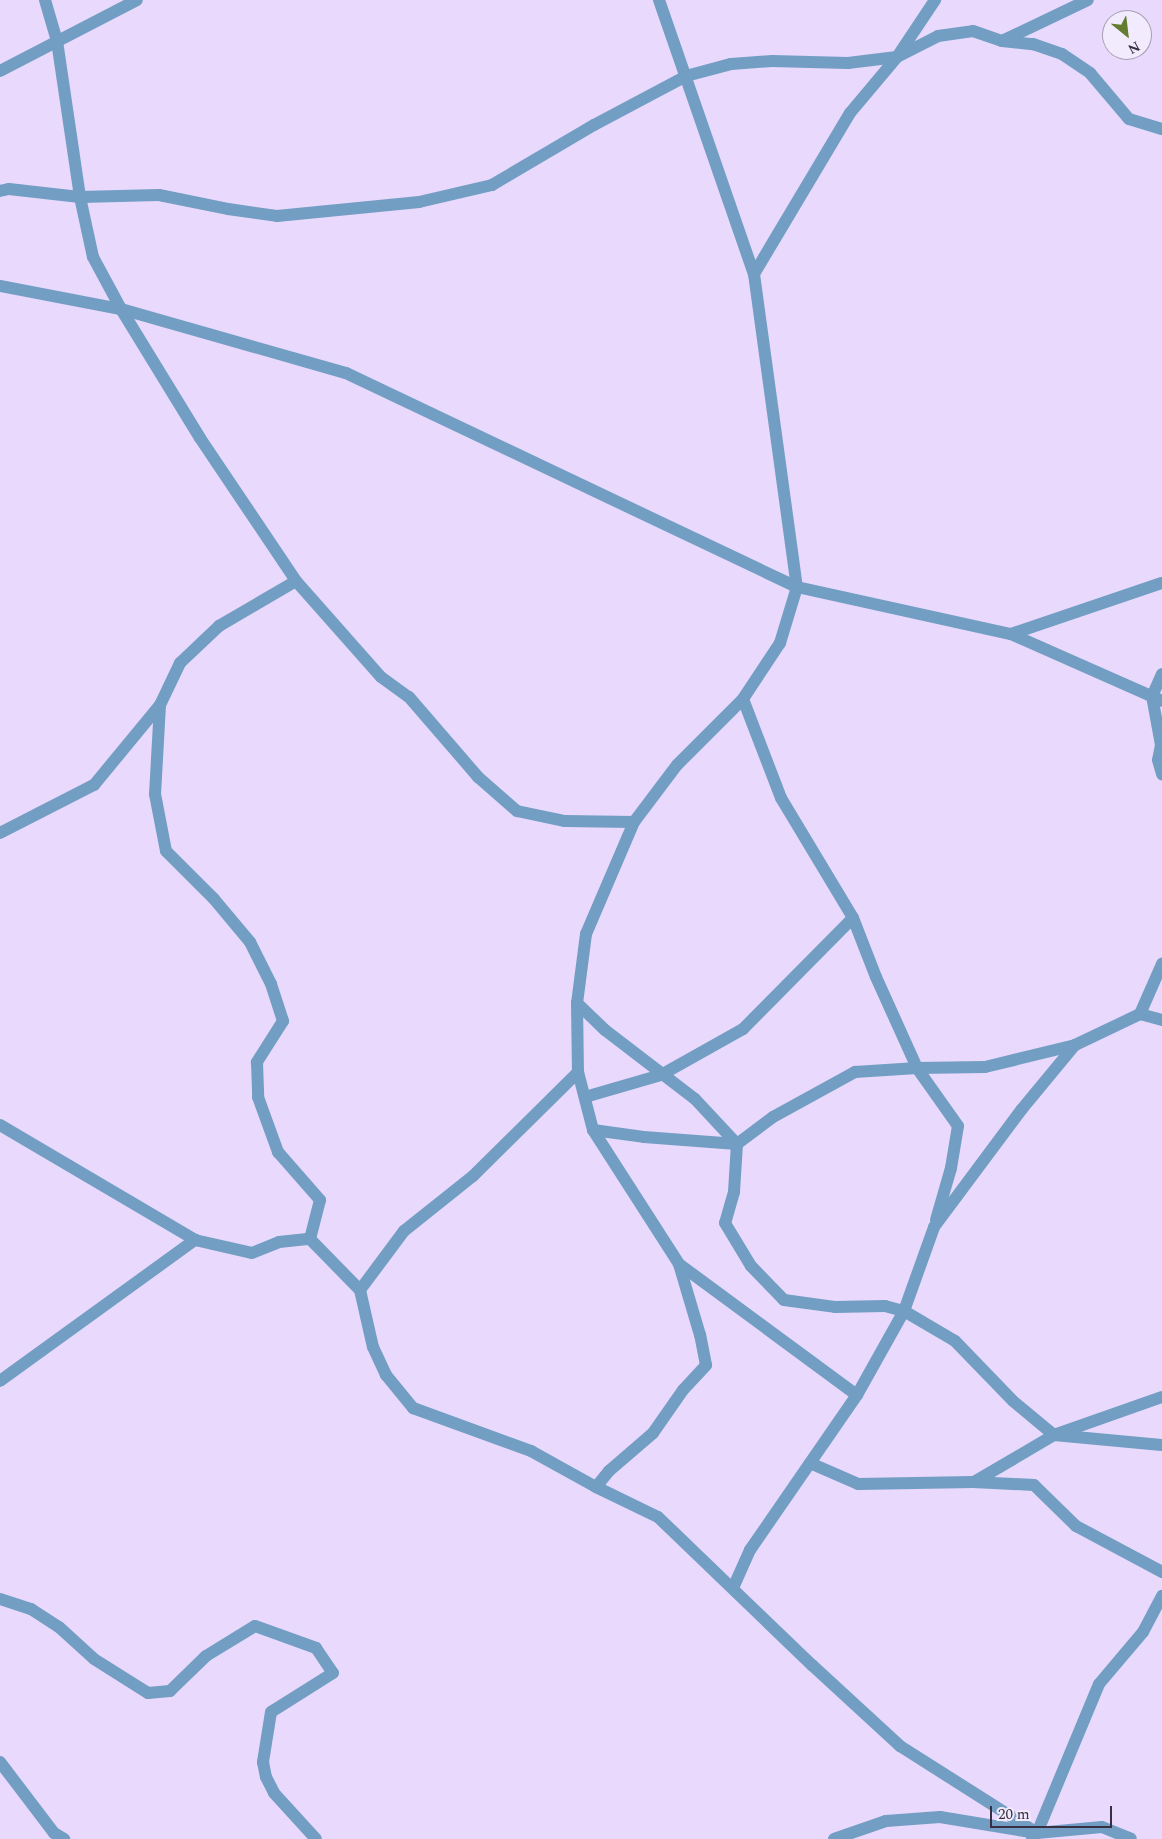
<!DOCTYPE html>
<style>
body{margin:0}
#map{position:relative;width:1162px;height:1839px;overflow:hidden;background:#e9d9fd;font-family:Spectral,serif}
div>[style]{position:absolute}
[style*='--x']{left:calc(var(--x)*1px);top:calc(var(--y)*1px);width:calc(var(--w)*1px);rotate:calc(var(--a)*1deg)}
.minor>*{height:12px;margin:-6px;padding:0 6px;transform-origin:6px;border-radius:6px;background:#729ec3}
span{translate:-50% -50%;white-space:nowrap;text-align:center;line-height:1.15;-webkit-text-stroke:4.5px #f2eafd;paint-order:stroke}
.north{position:absolute;left:1102px;top:10px;width:50px;height:50px;box-sizing:border-box;background:#f2eafd;border:1px solid #a8a0b2;border-radius:50%;rotate:151deg;font-size:14px;font-weight:700;line-height:20px;text-align:center;color:#383042}
.north::after{content:'';display:block;margin:auto;width:18px;height:22px;background:#637c2e;clip-path:polygon(50% 0,100% 100%,50% 72%,0 100%)}
.scale{position:absolute;left:990px;top:1806px;width:122px;height:22px;box-sizing:border-box;border:2px solid #383042;border-top:0;padding-left:6px;font-size:15px;line-height:18px;white-space:nowrap;color:#383042;-webkit-text-stroke:4px #f2eafd;paint-order:stroke}
</style>
<div id="map">
<div class="minor">
<i style="--x:45;--y:0;--w:43;--a:73.7"></i>
<i style="--x:57;--y:41;--w:158;--a:81.6"></i>
<i style="--x:80;--y:197;--w:61;--a:77.8"></i>
<i style="--x:93;--y:257;--w:59;--a:61.7"></i>
<i style="--x:121;--y:309;--w:151;--a:58.5"></i>
<i style="--x:200;--y:438;--w:172;--a:56.1"></i>
<i style="--x:659;--y:0;--w:290;--a:70.9"></i>
<i style="--x:754;--y:274;--w:316;--a:82.2"></i>
<i style="--x:797;--y:587;--w:59;--a:106.9"></i>
<i style="--x:780;--y:643;--w:67;--a:123.5"></i>
<i style="--x:743;--y:699;--w:93;--a:135"></i>
<i style="--x:677;--y:765;--w:71;--a:127"></i>
<i style="--x:634;--y:822;--w:122;--a:113.2"></i>
<i style="--x:586;--y:934;--w:70;--a:97.4"></i>
<i style="--x:577;--y:1003;--w:69;--a:89.2"></i>
<i style="--x:578;--y:1072;--w:60;--a:75.5"></i>
<i style="--x:593;--y:1130;--w:159;--a:57.3"></i>
<i style="--x:679;--y:1264;--w:221;--a:36.4"></i>
<i style="--x:1002;--y:41;--w:95;--a:-25.5"></i>
<i style="--x:0;--y:71;--w:154;--a:-27.4"></i>
<i style="--x:0;--y:191;--w:9;--a:-13"></i>
<i style="--x:9;--y:189;--w:71;--a:6.4"></i>
<i style="--x:80;--y:197;--w:79;--a:-1.5"></i>
<i style="--x:159;--y:195;--w:70;--a:11.5"></i>
<i style="--x:228;--y:209;--w:49;--a:8.1"></i>
<i style="--x:277;--y:216;--w:143;--a:-5.6"></i>
<i style="--x:419;--y:202;--w:75;--a:-13.1"></i>
<i style="--x:492;--y:185;--w:118;--a:-30.5"></i>
<i style="--x:594;--y:125;--w:104;--a:-28"></i>
<i style="--x:686;--y:76;--w:47;--a:-14.9"></i>
<i style="--x:731;--y:64;--w:41;--a:-4.2"></i>
<i style="--x:772;--y:61;--w:76;--a:1.5"></i>
<i style="--x:848;--y:63;--w:49;--a:-7"></i>
<i style="--x:897;--y:57;--w:46;--a:-27.1"></i>
<i style="--x:938;--y:36;--w:35;--a:-8"></i>
<i style="--x:973;--y:31;--w:31;--a:19"></i>
<i style="--x:1002;--y:41;--w:31;--a:6"></i>
<i style="--x:1033;--y:44;--w:31;--a:19"></i>
<i style="--x:1062;--y:54;--w:34;--a:34"></i>
<i style="--x:1090;--y:73;--w:60;--a:49.7"></i>
<i style="--x:1129;--y:119;--w:34;--a:17"></i>
<i style="--x:754;--y:274;--w:187;--a:-59.2"></i>
<i style="--x:850;--y:113;--w:73;--a:-50"></i>
<i style="--x:897;--y:57;--w:69;--a:-56.3"></i>
<i style="--x:0;--y:286;--w:123;--a:10.8"></i>
<i style="--x:121;--y:309;--w:234;--a:15.9"></i>
<i style="--x:346;--y:373;--w:499;--a:25.4"></i>
<i style="--x:797;--y:587;--w:219;--a:12.4"></i>
<i style="--x:1011;--y:634;--w:165;--a:23.9"></i>
<i style="--x:1011;--y:634;--w:159;--a:-18.7"></i>
<i style="--x:1162;--y:674;--w:24;--a:114"></i>
<i style="--x:1152;--y:696;--w:50;--a:79.6"></i>
<i style="--x:1161;--y:745;--w:15;--a:101"></i>
<i style="--x:1158;--y:760;--w:15;--a:74"></i>
<i style="--x:743;--y:699;--w:106;--a:69"></i>
<i style="--x:781;--y:798;--w:140;--a:59"></i>
<i style="--x:853;--y:918;--w:63;--a:68.7"></i>
<i style="--x:876;--y:977;--w:100;--a:65.7"></i>
<i style="--x:917;--y:1068;--w:71;--a:54.7"></i>
<i style="--x:958;--y:1126;--w:43;--a:99.5"></i>
<i style="--x:951;--y:1168;--w:54;--a:106.1"></i>
<i style="--x:160;--y:705;--w:89;--a:93.2"></i>
<i style="--x:155;--y:794;--w:58;--a:79.1"></i>
<i style="--x:166;--y:851;--w:68;--a:45"></i>
<i style="--x:214;--y:899;--w:56;--a:50.1"></i>
<i style="--x:250;--y:942;--w:47;--a:63.4"></i>
<i style="--x:271;--y:984;--w:39;--a:72"></i>
<i style="--x:283;--y:1021;--w:49;--a:122.4"></i>
<i style="--x:257;--y:1062;--w:35;--a:88"></i>
<i style="--x:258;--y:1097;--w:59;--a:70"></i>
<i style="--x:278;--y:1152;--w:64;--a:48.8"></i>
<i style="--x:320;--y:1200;--w:40;--a:104.4"></i>
<i style="--x:0;--y:833;--w:106;--a:-27.1"></i>
<i style="--x:94;--y:785;--w:104;--a:-50.5"></i>
<i style="--x:160;--y:705;--w:47;--a:-64.5"></i>
<i style="--x:180;--y:663;--w:54;--a:-43.5"></i>
<i style="--x:219;--y:626;--w:89;--a:-30.3"></i>
<i style="--x:296;--y:581;--w:128;--a:48.5"></i>
<i style="--x:381;--y:677;--w:34;--a:36"></i>
<i style="--x:409;--y:697;--w:106;--a:49.2"></i>
<i style="--x:478;--y:777;--w:52;--a:41.1"></i>
<i style="--x:517;--y:811;--w:49;--a:11.8"></i>
<i style="--x:565;--y:821;--w:69;--a:0.8"></i>
<i style="--x:577;--y:1003;--w:39;--a:44"></i>
<i style="--x:605;--y:1030;--w:113;--a:37.5"></i>
<i style="--x:695;--y:1099;--w:62;--a:47"></i>
<i style="--x:737;--y:1144;--w:48;--a:93.6"></i>
<i style="--x:734;--y:1192;--w:32;--a:106"></i>
<i style="--x:725;--y:1223;--w:50;--a:58.8"></i>
<i style="--x:751;--y:1266;--w:47;--a:45.9"></i>
<i style="--x:784;--y:1300;--w:51;--a:7.8"></i>
<i style="--x:835;--y:1307;--w:50;--a:-1.1"></i>
<i style="--x:885;--y:1306;--w:20;--a:15"></i>
<i style="--x:904;--y:1311;--w:59;--a:30.5"></i>
<i style="--x:955;--y:1341;--w:83;--a:46"></i>
<i style="--x:1013;--y:1401;--w:53;--a:39.7"></i>
<i style="--x:1054;--y:1435;--w:108;--a:5.3"></i>
<i style="--x:1140;--y:1014;--w:23;--a:15"></i>
<i style="--x:585;--y:1097;--w:79;--a:-16.1"></i>
<i style="--x:661;--y:1075;--w:94;--a:-29.3"></i>
<i style="--x:743;--y:1029;--w:156;--a:-45.3"></i>
<i style="--x:0;--y:1125;--w:226;--a:30.5"></i>
<i style="--x:195;--y:1240;--w:58;--a:12.8"></i>
<i style="--x:252;--y:1253;--w:29;--a:-22"></i>
<i style="--x:279;--y:1242;--w:31;--a:-6"></i>
<i style="--x:310;--y:1239;--w:71;--a:45.6"></i>
<i style="--x:360;--y:1290;--w:74;--a:-53.3"></i>
<i style="--x:404;--y:1231;--w:88;--a:-38.6"></i>
<i style="--x:473;--y:1176;--w:148;--a:-44.7"></i>
<i style="--x:593;--y:1130;--w:51;--a:7.8"></i>
<i style="--x:644;--y:1137;--w:93;--a:4.3"></i>
<i style="--x:737;--y:1144;--w:45;--a:-36.9"></i>
<i style="--x:773;--y:1117;--w:94;--a:-28.8"></i>
<i style="--x:855;--y:1072;--w:62;--a:-3.7"></i>
<i style="--x:917;--y:1068;--w:68;--a:-0.8"></i>
<i style="--x:985;--y:1067;--w:93;--a:-13.7"></i>
<i style="--x:360;--y:1290;--w:58;--a:77.2"></i>
<i style="--x:373;--y:1347;--w:31;--a:65"></i>
<i style="--x:386;--y:1375;--w:43;--a:50.7"></i>
<i style="--x:413;--y:1408;--w:126;--a:20"></i>
<i style="--x:531;--y:1451;--w:74;--a:29"></i>
<i style="--x:596;--y:1487;--w:69;--a:25.8"></i>
<i style="--x:658;--y:1517;--w:214;--a:43.9"></i>
<i style="--x:812;--y:1665;--w:120;--a:42.6"></i>
<i style="--x:900;--y:1746;--w:162;--a:32.4"></i>
<i style="--x:0;--y:1381;--w:241;--a:-35.9"></i>
<i style="--x:810;--y:1463;--w:52;--a:23.6"></i>
<i style="--x:858;--y:1484;--w:115;--a:-1"></i>
<i style="--x:973;--y:1482;--w:61;--a:2.8"></i>
<i style="--x:1034;--y:1485;--w:59;--a:44.3"></i>
<i style="--x:1076;--y:1526;--w:98;--a:28.1"></i>
<i style="--x:974;--y:1482;--w:93;--a:-30.4"></i>
<i style="--x:1054;--y:1435;--w:114;--a:-19.4"></i>
<i style="--x:596;--y:1487;--w:21;--a:-51"></i>
<i style="--x:609;--y:1471;--w:58;--a:-40.8"></i>
<i style="--x:653;--y:1433;--w:52;--a:-55.1"></i>
<i style="--x:683;--y:1390;--w:34;--a:-47"></i>
<i style="--x:706;--y:1365;--w:31;--a:-101"></i>
<i style="--x:700;--y:1335;--w:74;--a:-106.5"></i>
<i style="--x:733;--y:1588;--w:42;--a:-65.9"></i>
<i style="--x:750;--y:1550;--w:188;--a:-55.4"></i>
<i style="--x:857;--y:1395;--w:96;--a:-60.8"></i>
<i style="--x:904;--y:1311;--w:89;--a:-70.3"></i>
<i style="--x:934;--y:1227;--w:147;--a:-53.3"></i>
<i style="--x:1022;--y:1109;--w:83;--a:-50.4"></i>
<i style="--x:1075;--y:1045;--w:72;--a:-25.5"></i>
<i style="--x:1140;--y:1014;--w:55;--a:-66.3"></i>
<i style="--x:0;--y:1599;--w:33;--a:18"></i>
<i style="--x:31;--y:1609;--w:33;--a:33"></i>
<i style="--x:59;--y:1627;--w:47;--a:42.4"></i>
<i style="--x:94;--y:1659;--w:64;--a:32.2"></i>
<i style="--x:148;--y:1693;--w:22;--a:-5"></i>
<i style="--x:170;--y:1691;--w:50;--a:-44.2"></i>
<i style="--x:206;--y:1656;--w:57;--a:-31.5"></i>
<i style="--x:255;--y:1626;--w:65;--a:19.8"></i>
<i style="--x:316;--y:1648;--w:30;--a:56"></i>
<i style="--x:333;--y:1673;--w:73;--a:147.8"></i>
<i style="--x:271;--y:1712;--w:51;--a:99.1"></i>
<i style="--x:263;--y:1762;--w:15;--a:79"></i>
<i style="--x:266;--y:1777;--w:18;--a:63"></i>
<i style="--x:274;--y:1793;--w:62;--a:47.6"></i>
<i style="--x:0;--y:1762;--w:89;--a:52.7"></i>
<i style="--x:54;--y:1833;--w:12;--a:31"></i>
<i style="--x:1032;--y:1837;--w:6;--a:-39"></i>
<i style="--x:1037;--y:1833;--w:161;--a:-67.4"></i>
<i style="--x:1099;--y:1684;--w:68;--a:-49.8"></i>
<i style="--x:1143;--y:1632;--w:41;--a:-62.2"></i>
<i style="--x:834;--y:1839;--w:55;--a:-19.1"></i>
<i style="--x:886;--y:1821;--w:54;--a:-4.2"></i>
<i style="--x:940;--y:1817;--w:98;--a:9.4"></i>
<i style="--x:1037;--y:1833;--w:65;--a:-5.3"></i>
<i style="--x:1102;--y:1827;--w:31;--a:22"></i>
</div>
<div class="north">N</div>
<div class="scale">20 m</div>
</div>
